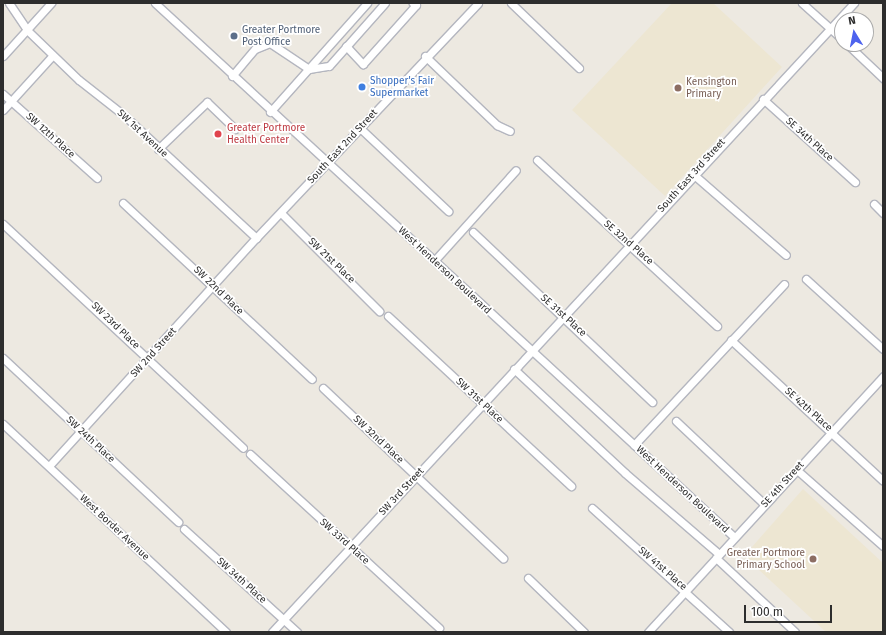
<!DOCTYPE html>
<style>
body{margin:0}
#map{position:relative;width:886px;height:635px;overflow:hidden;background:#ede9e1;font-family:"Fira Sans",sans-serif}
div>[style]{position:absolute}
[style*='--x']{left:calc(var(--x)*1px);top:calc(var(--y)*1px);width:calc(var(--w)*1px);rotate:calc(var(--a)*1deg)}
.education>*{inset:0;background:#ede6d2}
.roads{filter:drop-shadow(1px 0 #b4b6bf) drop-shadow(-1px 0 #b4b6bf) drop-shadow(0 1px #b4b6bf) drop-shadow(0 -1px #b4b6bf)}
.minor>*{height:7px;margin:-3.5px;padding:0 3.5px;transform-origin:3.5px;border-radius:3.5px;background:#fff}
.dots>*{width:11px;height:11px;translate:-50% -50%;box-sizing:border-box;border:2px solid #fff;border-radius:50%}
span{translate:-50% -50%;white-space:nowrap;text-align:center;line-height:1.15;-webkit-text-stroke:3.5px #fff;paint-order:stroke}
.service-label{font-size:10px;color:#4e5e75}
.left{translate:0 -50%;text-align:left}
.shop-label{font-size:10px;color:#366cbe}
.education-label{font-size:10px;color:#785e54}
.right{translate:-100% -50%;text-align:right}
.health-label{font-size:10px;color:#be3a42}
.street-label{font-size:10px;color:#2d2d2d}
.frame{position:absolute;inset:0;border:4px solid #2d2d2d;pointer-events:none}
.north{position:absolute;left:834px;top:12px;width:40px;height:40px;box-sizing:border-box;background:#fff;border:1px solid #ababab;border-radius:50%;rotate:350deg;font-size:11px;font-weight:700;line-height:16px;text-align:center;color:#2d2d2d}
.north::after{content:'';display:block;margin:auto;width:14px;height:18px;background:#4e63ee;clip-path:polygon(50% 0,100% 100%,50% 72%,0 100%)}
.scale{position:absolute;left:744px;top:605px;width:88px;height:18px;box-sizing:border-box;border:2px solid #2d2d2d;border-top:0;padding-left:5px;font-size:12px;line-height:14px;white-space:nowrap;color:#2d2d2d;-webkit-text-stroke:3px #fff;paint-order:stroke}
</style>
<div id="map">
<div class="education">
<i style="clip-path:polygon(672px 3px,713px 3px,782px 67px,665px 196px,572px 110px)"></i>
<i style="clip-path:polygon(803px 489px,883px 563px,883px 632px,826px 632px,744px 556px)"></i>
</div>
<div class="roads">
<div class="minor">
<i style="--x:9;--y:3;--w:32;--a:56"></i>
<i style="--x:27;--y:30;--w:72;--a:43.9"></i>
<i style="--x:79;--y:80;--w:60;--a:38.2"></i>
<i style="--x:126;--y:117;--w:178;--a:42.9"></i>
<i style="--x:155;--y:3;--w:788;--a:42.68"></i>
<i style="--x:511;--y:3;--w:94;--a:43.7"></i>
<i style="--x:802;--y:3;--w:54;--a:42"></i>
<i style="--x:847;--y:44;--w:50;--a:43.4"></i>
<i style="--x:346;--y:46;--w:25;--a:47"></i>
<i style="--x:363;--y:64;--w:79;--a:-48.1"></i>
<i style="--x:416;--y:5;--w:4;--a:-146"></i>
<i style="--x:3;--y:56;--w:72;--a:-47.8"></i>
<i style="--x:425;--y:56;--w:100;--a:43.8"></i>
<i style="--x:497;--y:125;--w:14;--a:25"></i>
<i style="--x:232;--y:76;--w:35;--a:-50"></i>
<i style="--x:255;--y:49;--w:16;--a:-22"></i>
<i style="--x:270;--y:43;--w:47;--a:33.7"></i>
<i style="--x:309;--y:69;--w:20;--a:-9"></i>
<i style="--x:329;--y:66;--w:84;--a:-48.4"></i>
<i style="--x:3;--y:94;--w:126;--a:41.8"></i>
<i style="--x:763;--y:99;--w:124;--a:42.1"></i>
<i style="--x:3;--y:110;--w:74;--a:-47.7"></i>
<i style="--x:270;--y:112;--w:146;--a:-48.3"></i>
<i style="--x:361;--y:129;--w:120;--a:43.3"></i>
<i style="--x:158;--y:149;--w:68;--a:-43.8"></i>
<i style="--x:207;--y:102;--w:39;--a:44"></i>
<i style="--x:537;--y:160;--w:245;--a:42.7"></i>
<i style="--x:693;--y:174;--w:123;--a:41.1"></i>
<i style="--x:123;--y:203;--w:258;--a:43"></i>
<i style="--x:874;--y:204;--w:13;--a:45"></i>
<i style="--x:281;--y:213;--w:139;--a:45"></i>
<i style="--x:3;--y:224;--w:328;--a:43"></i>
<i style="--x:473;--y:232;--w:247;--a:43.5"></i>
<i style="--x:434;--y:261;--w:122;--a:-48"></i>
<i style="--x:806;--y:279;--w:104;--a:42.3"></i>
<i style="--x:388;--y:316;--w:250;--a:42.9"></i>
<i style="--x:731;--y:340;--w:207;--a:42.8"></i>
<i style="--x:3;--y:358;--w:240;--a:43.1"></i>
<i style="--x:514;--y:369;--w:152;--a:43.1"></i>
<i style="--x:625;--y:473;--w:124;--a:40.8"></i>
<i style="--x:323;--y:388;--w:248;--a:43.4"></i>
<i style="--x:676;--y:421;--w:122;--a:43.3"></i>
<i style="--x:3;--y:424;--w:305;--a:43"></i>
<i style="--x:634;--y:445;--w:220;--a:-47"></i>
<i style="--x:250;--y:454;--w:257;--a:42.6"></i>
<i style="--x:49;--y:466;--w:308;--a:-47.8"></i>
<i style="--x:256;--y:238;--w:323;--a:-46.6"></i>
<i style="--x:797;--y:470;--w:115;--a:41.5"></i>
<i style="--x:592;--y:508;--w:185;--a:42.1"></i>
<i style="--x:184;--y:529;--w:153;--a:42.3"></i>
<i style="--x:716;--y:558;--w:108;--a:43.1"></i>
<i style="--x:528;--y:578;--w:78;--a:44"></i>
<i style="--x:272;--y:632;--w:857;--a:-47.22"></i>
<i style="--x:648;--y:632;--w:348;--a:-47.4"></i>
</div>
</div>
<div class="dots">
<i style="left:234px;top:36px;background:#5c6f8a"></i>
<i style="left:362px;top:87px;background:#3f7fe0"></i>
<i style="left:678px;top:88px;background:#8d6e63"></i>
<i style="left:218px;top:134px;background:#e0444e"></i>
<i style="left:813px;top:559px;background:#8d6e63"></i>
</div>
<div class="service-label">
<span class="left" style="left:242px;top:36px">Greater Portmore<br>Post Office</span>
</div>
<div class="shop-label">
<span class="left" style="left:370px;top:87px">Shopper's Fair<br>Supermarket</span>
</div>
<div class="education-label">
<span class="left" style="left:686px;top:88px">Kensington<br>Primary</span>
<span class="right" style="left:805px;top:559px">Greater Portmore<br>Primary School</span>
</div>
<div class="health-label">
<span class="left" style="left:227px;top:134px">Greater Portmore<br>Health Center</span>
</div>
<div class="street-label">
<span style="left:142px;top:134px;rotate:43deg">SW 1st Avenue</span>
<span style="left:50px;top:136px;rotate:42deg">SW 12th Place</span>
<span style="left:809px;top:140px;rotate:42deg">SE 34th Place</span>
<span style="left:343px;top:147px;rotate:-47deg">South East 2nd Street</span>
<span style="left:692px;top:176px;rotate:-48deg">South East 3rd Street</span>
<span style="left:628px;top:243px;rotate:41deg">SE 32nd Place</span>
<span style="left:331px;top:261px;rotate:44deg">SW 21st Place</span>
<span style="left:444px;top:271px;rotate:43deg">West Henderson Boulevard</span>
<span style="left:218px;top:291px;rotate:44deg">SW 22nd Place</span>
<span style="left:563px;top:316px;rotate:42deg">SE 31st Place</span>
<span style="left:115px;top:326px;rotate:44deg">SW 23rd Place</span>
<span style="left:154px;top:353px;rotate:-48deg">SW 2nd Street</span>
<span style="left:479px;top:401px;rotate:43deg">SW 31st Place</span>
<span style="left:808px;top:410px;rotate:42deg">SE 42th Place</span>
<span style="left:90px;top:440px;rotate:43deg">SW 24th Place</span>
<span style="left:378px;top:440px;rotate:43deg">SW 32nd Place</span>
<span style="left:783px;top:485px;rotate:-48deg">SE 4th Street</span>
<span style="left:682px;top:490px;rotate:43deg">West Henderson Boulevard</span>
<span style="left:402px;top:492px;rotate:-47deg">SW 3rd Street</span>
<span style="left:114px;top:528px;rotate:43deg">West Border Avenue</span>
<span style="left:344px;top:542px;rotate:42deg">SW 33rd Place</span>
<span style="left:662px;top:569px;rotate:41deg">SW 41st Place</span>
<span style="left:241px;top:581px;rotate:42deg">SW 34th Place</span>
</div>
<div class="frame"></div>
<div class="north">N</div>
<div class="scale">100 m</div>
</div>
